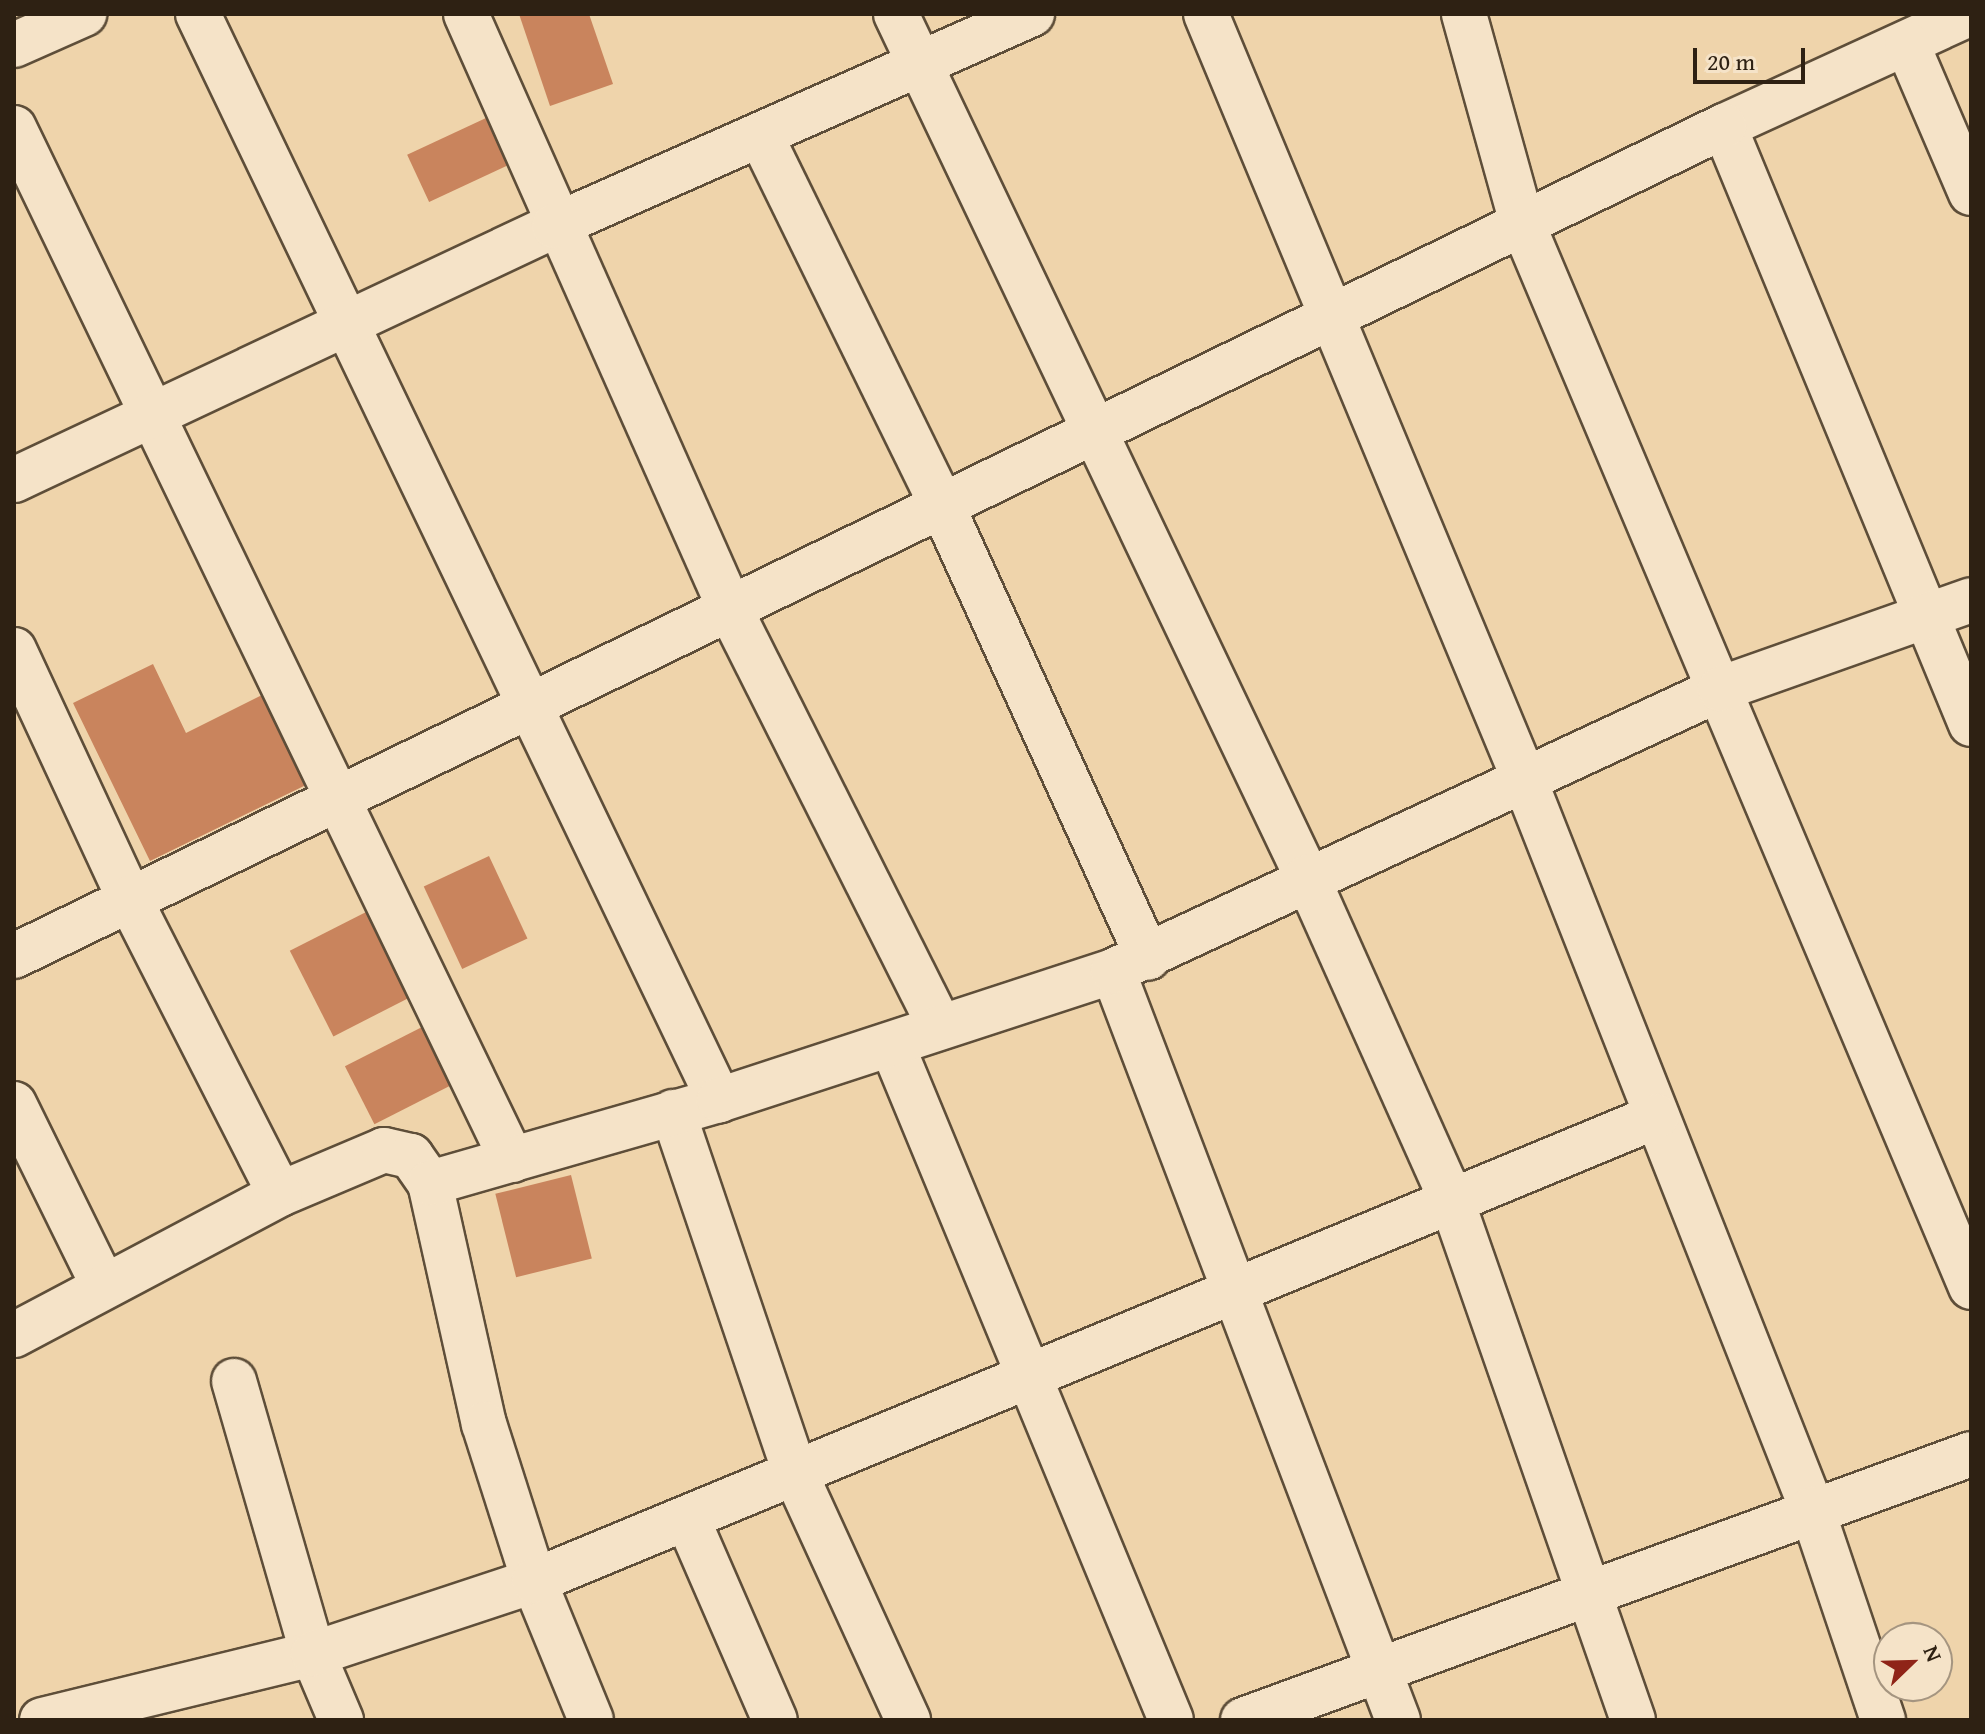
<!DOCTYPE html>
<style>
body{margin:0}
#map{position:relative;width:1985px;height:1734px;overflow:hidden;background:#efd4ab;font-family:"Gentium Book Plus",serif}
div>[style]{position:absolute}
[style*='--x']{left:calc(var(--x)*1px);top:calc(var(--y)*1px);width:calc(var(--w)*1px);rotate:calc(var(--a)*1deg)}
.building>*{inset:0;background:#c9845d;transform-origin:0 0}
.roads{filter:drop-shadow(2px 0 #5e4e39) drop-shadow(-2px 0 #5e4e39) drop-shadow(0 2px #5e4e39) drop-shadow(0 -2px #5e4e39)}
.street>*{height:44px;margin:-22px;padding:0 22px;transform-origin:22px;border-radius:22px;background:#f5e3c8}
span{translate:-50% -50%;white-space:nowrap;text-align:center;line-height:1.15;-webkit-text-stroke:8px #f5e3c8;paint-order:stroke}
.frame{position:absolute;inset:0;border:16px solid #2e2113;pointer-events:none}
.north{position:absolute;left:1873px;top:1622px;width:80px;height:80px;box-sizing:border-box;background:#f5e3c8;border:2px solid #a59580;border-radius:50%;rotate:67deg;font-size:22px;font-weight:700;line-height:32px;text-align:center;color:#2e2113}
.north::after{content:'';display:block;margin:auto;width:28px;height:36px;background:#8f2418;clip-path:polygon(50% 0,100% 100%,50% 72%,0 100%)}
.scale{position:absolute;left:1693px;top:48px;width:112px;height:36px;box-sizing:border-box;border:4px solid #2e2113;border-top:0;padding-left:10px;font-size:24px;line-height:28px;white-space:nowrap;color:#2e2113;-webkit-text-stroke:6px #f5e3c8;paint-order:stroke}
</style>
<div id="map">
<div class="building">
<i style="clip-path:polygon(519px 14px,589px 14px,613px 84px,550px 106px)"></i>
<i style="left:486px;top:118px;width:52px;height:87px;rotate:65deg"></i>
<i style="clip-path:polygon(153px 664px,186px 733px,262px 695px,306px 785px,150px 861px,73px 703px)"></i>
<i style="left:489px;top:856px;width:91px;height:72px;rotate:65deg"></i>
<i style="left:370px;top:910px;width:96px;height:90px;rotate:63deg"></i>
<i style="left:426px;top:1025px;width:65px;height:91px;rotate:63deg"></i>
<i style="left:571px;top:1175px;width:86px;height:78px;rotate:76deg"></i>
</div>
<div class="roads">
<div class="street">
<i style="--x:198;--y:14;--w:1205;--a:64.37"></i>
<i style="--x:466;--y:14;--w:655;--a:66.06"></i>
<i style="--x:732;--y:613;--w:463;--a:63.3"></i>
<i style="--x:896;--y:14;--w:956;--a:64.53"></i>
<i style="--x:1307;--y:877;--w:358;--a:65.9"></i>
<i style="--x:1453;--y:1204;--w:546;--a:70.77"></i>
<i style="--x:1206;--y:14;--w:831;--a:67.42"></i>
<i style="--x:1525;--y:781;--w:783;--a:68.48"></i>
<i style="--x:1812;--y:1509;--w:223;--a:71.4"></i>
<i style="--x:1464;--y:14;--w:214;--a:74.5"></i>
<i style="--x:1521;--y:220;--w:1158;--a:67.13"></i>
<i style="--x:1969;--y:14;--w:269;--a:155.4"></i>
<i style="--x:1724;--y:126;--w:647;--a:67.56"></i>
<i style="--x:1907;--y:44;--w:162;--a:66.8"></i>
<i style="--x:14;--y:45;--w:77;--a:-23.9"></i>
<i style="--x:14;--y:128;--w:1146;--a:64.24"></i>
<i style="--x:761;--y:136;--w:416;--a:63.9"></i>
<i style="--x:944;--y:510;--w:492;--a:65.5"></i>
<i style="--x:14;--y:480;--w:597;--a:-25.19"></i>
<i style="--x:554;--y:226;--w:523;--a:-23.92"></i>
<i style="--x:14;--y:650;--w:273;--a:65.1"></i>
<i style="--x:129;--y:898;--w:332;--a:63"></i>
<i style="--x:280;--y:1194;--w:113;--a:-22.9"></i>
<i style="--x:384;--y:1150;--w:28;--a:13"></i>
<i style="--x:411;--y:1156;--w:33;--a:55"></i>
<i style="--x:430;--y:1183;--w:247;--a:77.4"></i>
<i style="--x:484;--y:1424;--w:165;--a:72.3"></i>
<i style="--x:534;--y:1581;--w:150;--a:67.7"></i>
<i style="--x:14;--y:956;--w:1901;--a:-25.89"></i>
<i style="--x:1113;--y:971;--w:801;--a:69.17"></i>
<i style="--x:892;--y:1045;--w:730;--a:67.54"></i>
<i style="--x:14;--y:1104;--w:202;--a:63.8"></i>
<i style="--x:673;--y:1112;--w:381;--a:71.3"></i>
<i style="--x:795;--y:1473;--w:272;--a:65.4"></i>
<i style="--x:430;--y:1183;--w:301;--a:-16"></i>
<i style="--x:719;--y:1100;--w:415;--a:-18.1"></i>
<i style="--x:1113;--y:971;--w:669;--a:-24.92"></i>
<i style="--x:1720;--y:689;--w:266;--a:-19.5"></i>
<i style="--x:14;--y:1335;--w:301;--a:-27.9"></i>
<i style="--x:234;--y:1381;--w:284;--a:73.9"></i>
<i style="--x:313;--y:1654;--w:72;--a:67"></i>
<i style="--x:687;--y:1518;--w:220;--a:66.5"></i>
<i style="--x:42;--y:1720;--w:279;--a:-13.7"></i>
<i style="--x:313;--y:1654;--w:233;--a:-18.3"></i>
<i style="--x:534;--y:1581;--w:1215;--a:-22.49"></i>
<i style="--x:1243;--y:1720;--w:775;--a:-20.07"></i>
</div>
</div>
<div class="frame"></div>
<div class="north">N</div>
<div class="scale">20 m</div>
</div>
